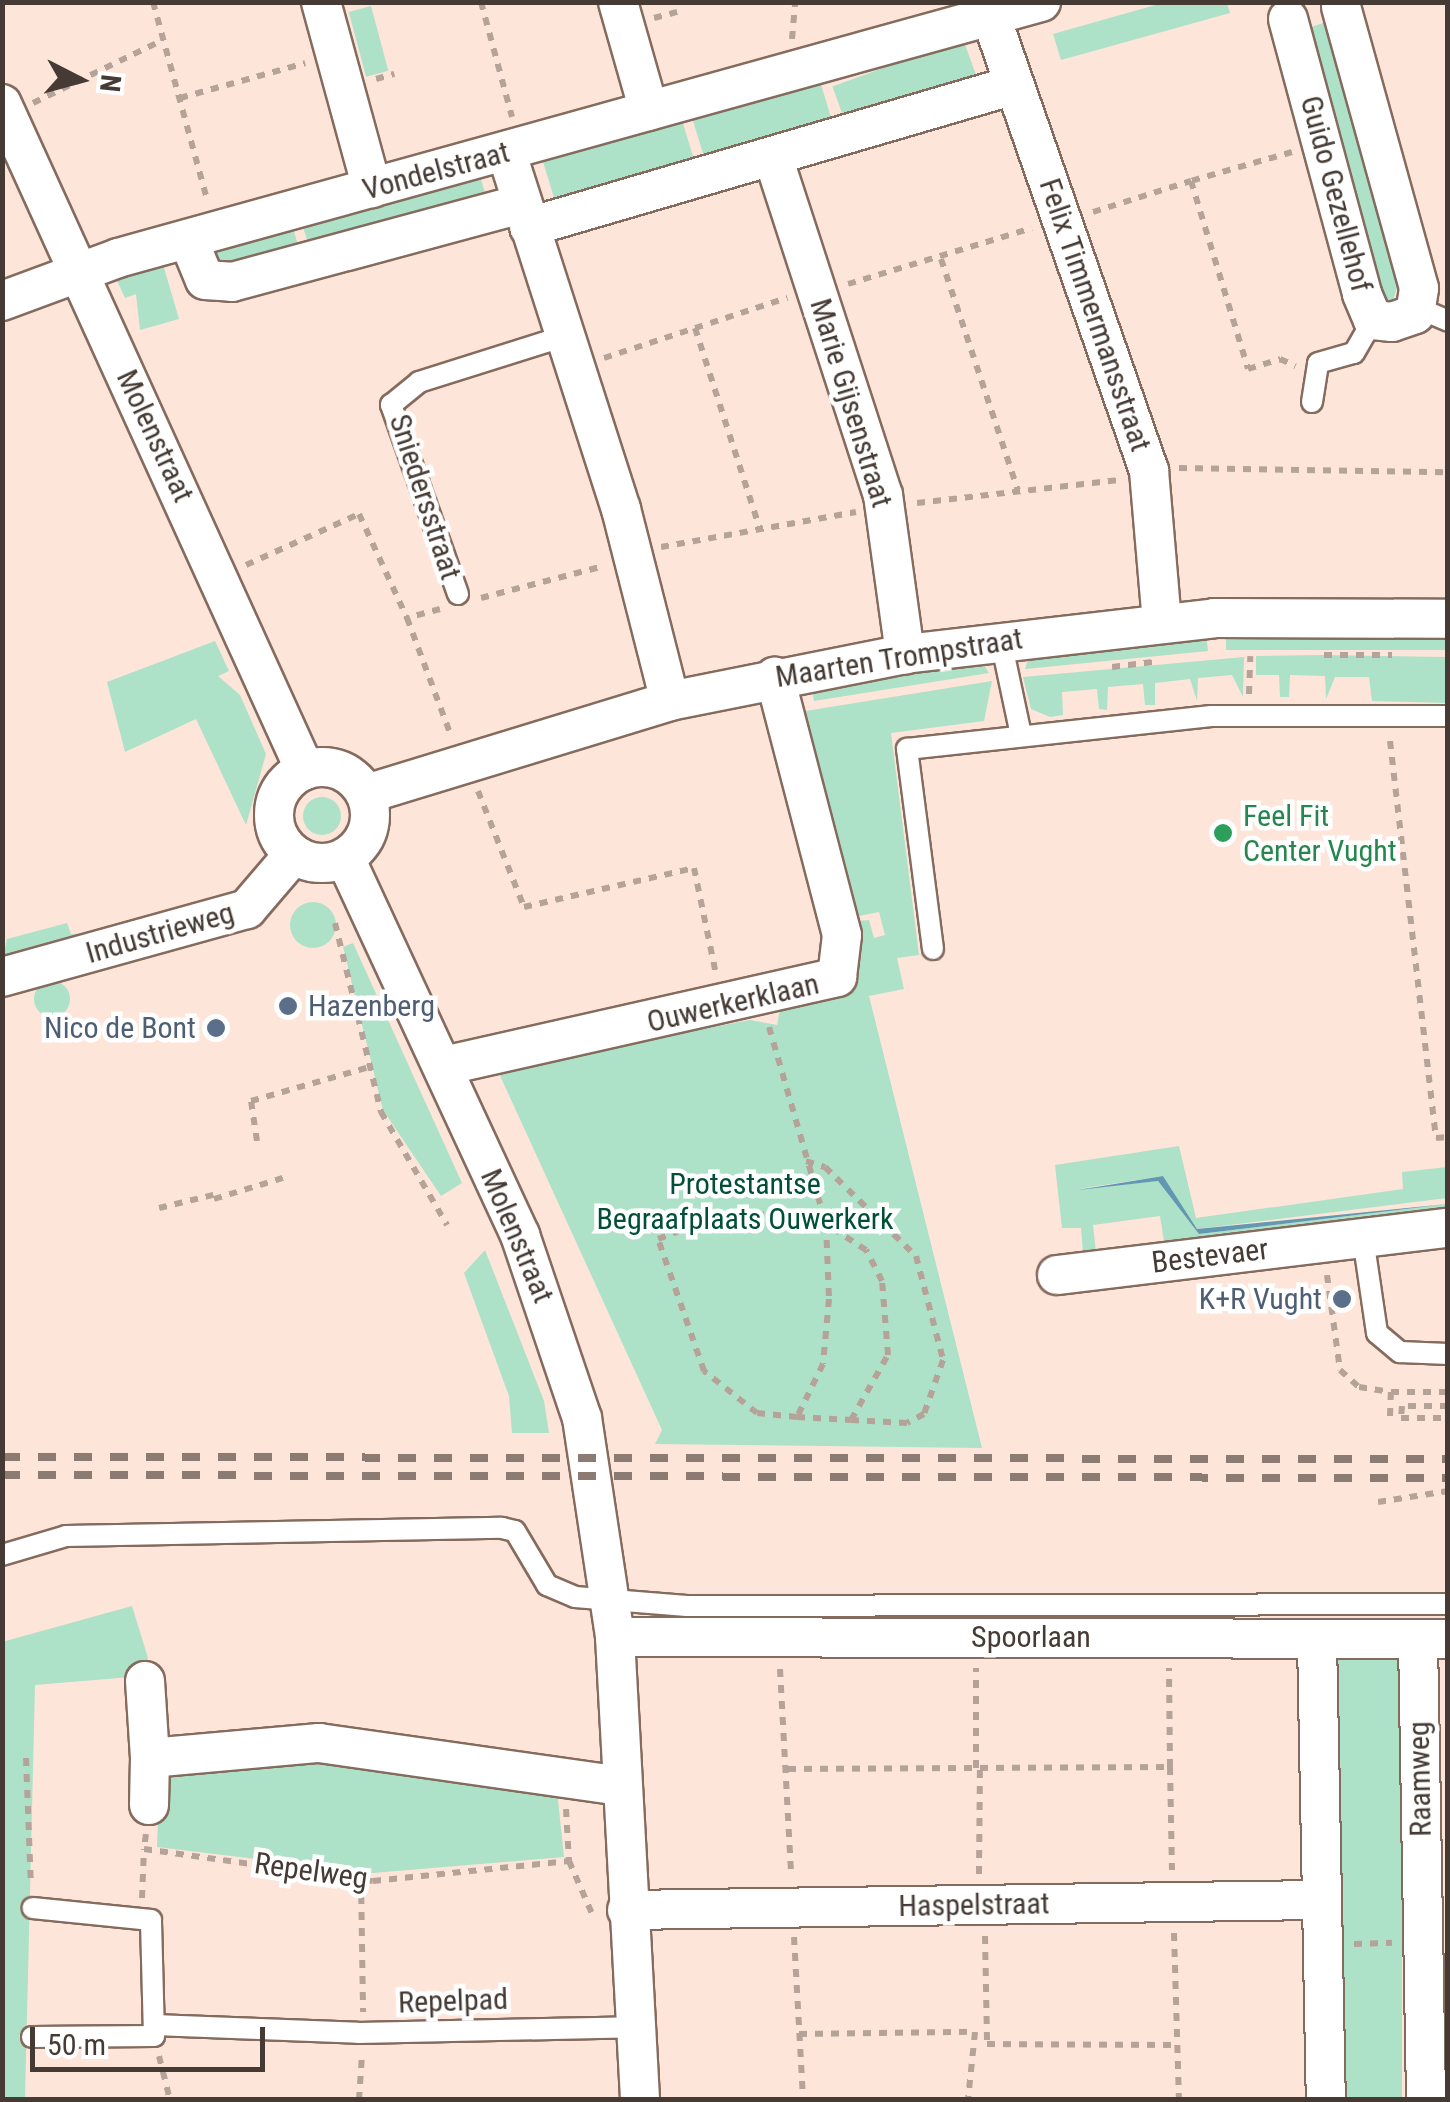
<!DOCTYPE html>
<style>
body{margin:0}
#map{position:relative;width:1450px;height:2102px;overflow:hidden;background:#fde5d9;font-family:"Roboto Condensed",sans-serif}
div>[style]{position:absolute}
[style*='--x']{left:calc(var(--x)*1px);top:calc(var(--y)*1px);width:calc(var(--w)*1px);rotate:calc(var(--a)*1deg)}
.green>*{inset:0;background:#ade1c8;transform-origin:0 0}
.round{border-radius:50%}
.water>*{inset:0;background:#6199b2}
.path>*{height:6px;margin-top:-3px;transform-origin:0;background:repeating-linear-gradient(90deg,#b5a298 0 8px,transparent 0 16px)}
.roads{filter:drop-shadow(2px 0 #856b5e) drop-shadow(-2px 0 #856b5e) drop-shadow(0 2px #856b5e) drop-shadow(0 -2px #856b5e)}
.service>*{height:20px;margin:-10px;padding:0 10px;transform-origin:10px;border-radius:10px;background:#fff}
.minor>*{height:38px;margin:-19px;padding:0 19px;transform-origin:19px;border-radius:19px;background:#fff}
.minor>.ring{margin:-19px;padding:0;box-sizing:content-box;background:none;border:38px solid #fff;border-radius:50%}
.rail>*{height:8px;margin-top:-4px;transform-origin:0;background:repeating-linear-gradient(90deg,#8b7b73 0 18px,transparent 0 36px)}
.dots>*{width:28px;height:28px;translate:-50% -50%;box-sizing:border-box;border:5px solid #fff;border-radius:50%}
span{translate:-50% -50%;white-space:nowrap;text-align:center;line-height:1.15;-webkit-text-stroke:9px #fff;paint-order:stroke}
.street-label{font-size:30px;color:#453a34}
.leisure-label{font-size:30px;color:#27864d}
.left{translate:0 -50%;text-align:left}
.service-label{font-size:30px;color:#4e5e75}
.right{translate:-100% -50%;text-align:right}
.park-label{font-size:30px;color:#014f36}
.frame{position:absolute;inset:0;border:5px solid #453a34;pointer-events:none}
.north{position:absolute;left:30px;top:30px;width:100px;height:100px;-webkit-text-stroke:8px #fff;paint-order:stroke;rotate:96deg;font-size:28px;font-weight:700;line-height:40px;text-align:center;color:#453a34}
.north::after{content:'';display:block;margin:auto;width:35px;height:45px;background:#453a34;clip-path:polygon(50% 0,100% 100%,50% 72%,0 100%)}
.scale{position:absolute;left:30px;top:2027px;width:235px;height:45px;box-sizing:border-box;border:5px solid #453a34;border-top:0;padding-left:12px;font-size:30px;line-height:35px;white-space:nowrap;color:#453a34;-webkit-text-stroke:8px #fff;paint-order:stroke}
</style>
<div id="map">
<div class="green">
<i style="clip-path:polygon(1166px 2px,1227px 3px,1230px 13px,1061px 60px,1053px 34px)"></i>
<i style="left:371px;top:6px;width:67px;height:23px;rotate:75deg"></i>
<i style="clip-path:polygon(1326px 22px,1405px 264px,1392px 303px,1374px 291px,1305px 29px)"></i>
<i style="left:963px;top:39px;width:51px;height:139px;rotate:70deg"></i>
<i style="left:819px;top:78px;width:52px;height:133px;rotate:73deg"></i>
<i style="left:681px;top:117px;width:51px;height:145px;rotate:73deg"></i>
<i style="left:479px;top:173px;width:27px;height:184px;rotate:73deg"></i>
<i style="clip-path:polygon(292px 225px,300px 252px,218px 271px,213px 249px)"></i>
<i style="clip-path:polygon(162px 261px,179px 319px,140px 330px,136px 294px,125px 298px,114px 274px)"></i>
<i style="left:1226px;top:634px;width:221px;height:16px"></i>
<i style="clip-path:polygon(1206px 635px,1208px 651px,1025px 669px,1029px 657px)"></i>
<i style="clip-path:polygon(215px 641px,229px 671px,218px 676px,240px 695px,266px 754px,246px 825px,196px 719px,125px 752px,107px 682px)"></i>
<i style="clip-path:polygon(1320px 655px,1447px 657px,1447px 703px,1372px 701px,1369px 677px,1335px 677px,1326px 699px,1325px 676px,1290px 675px,1289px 697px,1280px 697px,1279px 675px,1256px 675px,1256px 656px)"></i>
<i style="clip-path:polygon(1244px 657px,1243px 697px,1232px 675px,1198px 678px,1197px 701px,1190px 679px,1155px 683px,1155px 705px,1145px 705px,1143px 684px,1108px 687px,1107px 710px,1099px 709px,1097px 689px,1062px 692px,1063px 715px,1050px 717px,1031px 709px,1023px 677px)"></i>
<i style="clip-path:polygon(983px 663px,989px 673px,814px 701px,811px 685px)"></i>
<i style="clip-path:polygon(992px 681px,984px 721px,891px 733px,919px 955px,897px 958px,904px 989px,869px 996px,982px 1448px,655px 1444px,662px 1430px,497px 1069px,750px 1020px,777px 1025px,781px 1004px,833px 992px,857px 921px,869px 920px,874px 938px,885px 935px,879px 912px,859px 916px,810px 728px,793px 713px)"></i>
<i class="round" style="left:303px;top:797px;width:38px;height:38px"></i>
<i class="round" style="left:290px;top:902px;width:46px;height:46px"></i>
<i style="clip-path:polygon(67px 923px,71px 934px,93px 933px,3px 960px,7px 939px)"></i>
<i style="clip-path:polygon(353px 943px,462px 1183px,441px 1196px,383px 1110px,343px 947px)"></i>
<i class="round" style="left:34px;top:981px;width:36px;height:36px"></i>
<i style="clip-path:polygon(1179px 1146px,1196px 1218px,1403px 1189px,1402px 1172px,1447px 1167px,1447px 1198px,1197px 1229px,1163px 1176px,1078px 1189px,1158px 1181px,1199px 1234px,1447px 1204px,1447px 1219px,1166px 1254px,1160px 1216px,1093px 1225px,1097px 1262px,1084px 1264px,1081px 1228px,1062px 1228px,1055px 1165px)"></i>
<i style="clip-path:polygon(485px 1250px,544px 1401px,549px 1433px,512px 1433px,509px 1396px,464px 1273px)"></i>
<i style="clip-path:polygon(132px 1606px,148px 1658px,143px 1676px,35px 1685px,25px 2099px,3px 2099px,2px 1642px)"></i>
<i style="left:1330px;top:1651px;width:72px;height:448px"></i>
<i style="clip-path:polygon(319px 1760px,557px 1791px,564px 1857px,373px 1873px,157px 1847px,160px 1771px)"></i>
</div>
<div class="water">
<i style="clip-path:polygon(1163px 1176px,1197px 1229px,1447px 1204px,1199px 1234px,1158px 1181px,1078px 1190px)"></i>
</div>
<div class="path">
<i style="--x:153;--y:2;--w:204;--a:74.7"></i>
<i style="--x:481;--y:2;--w:119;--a:74.9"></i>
<i style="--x:654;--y:18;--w:24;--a:-15"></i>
<i style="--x:792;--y:39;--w:37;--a:-85"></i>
<i style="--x:376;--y:79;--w:19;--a:-16"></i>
<i style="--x:180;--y:98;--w:130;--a:-15.6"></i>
<i style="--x:33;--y:103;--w:144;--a:-25.9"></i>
<i style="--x:1292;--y:152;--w:105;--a:164"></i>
<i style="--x:1191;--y:181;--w:196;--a:73.1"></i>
<i style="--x:1248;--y:369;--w:34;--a:-17"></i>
<i style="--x:1280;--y:359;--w:17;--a:24"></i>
<i style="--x:1093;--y:212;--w:103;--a:-17.6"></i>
<i style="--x:941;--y:259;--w:243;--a:71.6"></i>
<i style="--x:848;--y:284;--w:192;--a:-16.9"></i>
<i style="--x:695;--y:328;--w:211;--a:72.1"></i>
<i style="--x:604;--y:358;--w:193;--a:-18.2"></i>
<i style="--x:1179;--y:468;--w:269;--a:0.9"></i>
<i style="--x:917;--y:503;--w:203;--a:-6.5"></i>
<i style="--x:661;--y:547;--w:198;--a:-10.2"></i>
<i style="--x:246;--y:565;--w:124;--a:-24.3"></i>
<i style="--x:359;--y:514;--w:115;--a:65.2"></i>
<i style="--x:481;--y:598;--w:127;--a:-14.6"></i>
<i style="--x:440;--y:609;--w:34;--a:165"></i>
<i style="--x:407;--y:618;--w:123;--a:69.5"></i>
<i style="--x:1324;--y:655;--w:68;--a:0"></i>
<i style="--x:1112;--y:667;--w:41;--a:-7"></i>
<i style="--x:1249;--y:694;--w:38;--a:-88"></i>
<i style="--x:1390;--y:741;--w:400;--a:83.4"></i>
<i style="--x:1436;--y:1138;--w:12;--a:-5"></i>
<i style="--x:478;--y:791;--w:125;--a:68.4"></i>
<i style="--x:524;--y:907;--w:174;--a:-12.9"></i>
<i style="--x:694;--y:868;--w:108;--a:78.3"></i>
<i style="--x:335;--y:923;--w:195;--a:76.3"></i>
<i style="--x:381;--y:1112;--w:131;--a:59.7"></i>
<i style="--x:769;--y:1027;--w:205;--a:73.9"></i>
<i style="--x:826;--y:1224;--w:75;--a:87.7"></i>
<i style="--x:829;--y:1299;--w:65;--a:95.3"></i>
<i style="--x:823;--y:1364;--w:59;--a:116.1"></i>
<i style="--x:797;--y:1417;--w:40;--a:-174.3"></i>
<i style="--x:757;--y:1413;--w:68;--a:-141.6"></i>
<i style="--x:704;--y:1371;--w:140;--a:-109.2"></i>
<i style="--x:658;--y:1239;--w:71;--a:-20.7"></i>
<i style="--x:724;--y:1214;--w:97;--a:0.6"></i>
<i style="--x:257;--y:1141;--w:40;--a:-98.5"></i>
<i style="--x:251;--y:1101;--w:120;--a:-16"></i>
<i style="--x:806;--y:1161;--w:20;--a:18"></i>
<i style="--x:825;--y:1167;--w:127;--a:44.4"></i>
<i style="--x:916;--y:1256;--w:107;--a:75.4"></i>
<i style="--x:943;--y:1360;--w:57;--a:109.4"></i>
<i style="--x:924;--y:1414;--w:19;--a:152"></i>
<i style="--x:907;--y:1423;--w:56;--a:-176.9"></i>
<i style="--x:214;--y:1199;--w:78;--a:-17"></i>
<i style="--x:159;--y:1208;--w:56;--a:-13.5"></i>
<i style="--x:1327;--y:1275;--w:96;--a:82.2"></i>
<i style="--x:1340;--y:1370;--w:25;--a:42"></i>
<i style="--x:1359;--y:1387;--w:32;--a:9"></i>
<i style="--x:1448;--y:1406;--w:46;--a:180"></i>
<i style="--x:1402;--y:1406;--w:12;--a:95"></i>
<i style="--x:1401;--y:1418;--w:47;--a:0"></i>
<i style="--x:1390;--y:1416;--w:24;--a:-88"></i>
<i style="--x:1391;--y:1392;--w:57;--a:0"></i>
<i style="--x:797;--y:1417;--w:54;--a:3.2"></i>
<i style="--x:851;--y:1420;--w:75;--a:-60.4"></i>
<i style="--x:888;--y:1355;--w:74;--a:-94.6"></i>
<i style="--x:882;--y:1281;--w:35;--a:-117"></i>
<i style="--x:866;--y:1250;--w:48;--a:-147"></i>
<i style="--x:1378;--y:1502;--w:71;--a:-8.9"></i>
<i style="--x:780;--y:1669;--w:205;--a:86.9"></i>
<i style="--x:26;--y:1758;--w:128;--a:87.8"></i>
<i style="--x:1170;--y:1767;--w:103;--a:88.9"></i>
<i style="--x:976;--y:1768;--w:100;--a:-90"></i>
<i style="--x:788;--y:1769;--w:382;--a:-0.3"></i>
<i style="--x:1170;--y:1767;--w:99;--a:-90.6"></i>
<i style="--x:566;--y:1809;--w:52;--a:86.7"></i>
<i style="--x:569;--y:1861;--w:60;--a:66.4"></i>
<i style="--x:146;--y:1834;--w:15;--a:98"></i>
<i style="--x:144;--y:1849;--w:231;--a:8"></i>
<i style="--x:373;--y:1881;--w:197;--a:-5.8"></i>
<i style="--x:979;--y:1874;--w:106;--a:-89.5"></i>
<i style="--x:361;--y:1880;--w:132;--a:89.1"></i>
<i style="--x:142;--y:1898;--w:49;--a:-87.7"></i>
<i style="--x:1174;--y:1933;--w:167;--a:88.3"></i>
<i style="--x:985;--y:1936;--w:108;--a:88.9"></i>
<i style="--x:987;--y:2044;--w:190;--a:0.3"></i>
<i style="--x:794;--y:1937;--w:163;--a:86.8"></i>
<i style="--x:1354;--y:1944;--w:38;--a:-2"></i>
<i style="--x:799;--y:2034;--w:176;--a:-0.7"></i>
<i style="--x:975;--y:2032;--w:68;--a:95.9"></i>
<i style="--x:159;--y:2056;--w:45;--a:76"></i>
<i style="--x:359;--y:2100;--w:45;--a:-86.2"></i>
</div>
<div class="roads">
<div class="service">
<i style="--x:1418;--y:308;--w:33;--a:23"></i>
<i style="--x:1312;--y:402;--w:39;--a:-81"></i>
<i style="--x:1318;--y:363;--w:37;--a:-16"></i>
<i style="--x:1354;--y:353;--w:38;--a:-60"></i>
<i style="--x:458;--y:594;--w:201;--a:-109.5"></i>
<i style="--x:391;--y:405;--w:36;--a:-39"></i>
<i style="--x:419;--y:382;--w:150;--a:-17.5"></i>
<i style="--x:1001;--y:641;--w:96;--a:78"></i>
<i style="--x:933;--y:949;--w:202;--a:-97.4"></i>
<i style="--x:907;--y:749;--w:306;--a:-6.2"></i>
<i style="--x:1211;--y:716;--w:237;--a:0"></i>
<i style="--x:1363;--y:1238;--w:96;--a:81.6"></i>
<i style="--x:1377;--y:1333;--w:30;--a:40"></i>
<i style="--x:1400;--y:1352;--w:48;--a:2.4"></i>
<i style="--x:2;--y:1555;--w:67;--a:-16.5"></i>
<i style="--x:66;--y:1536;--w:436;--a:-1.1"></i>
<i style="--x:502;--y:1528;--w:13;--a:13"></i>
<i style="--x:515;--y:1531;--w:63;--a:59.3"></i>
<i style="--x:547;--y:1585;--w:30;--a:23"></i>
<i style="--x:575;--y:1597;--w:112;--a:4.6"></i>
<i style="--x:687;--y:1606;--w:761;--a:-0.15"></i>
<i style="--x:154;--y:2025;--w:204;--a:2.2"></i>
<i style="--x:358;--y:2033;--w:276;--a:-1.2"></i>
<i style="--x:32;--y:2037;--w:122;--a:-0.5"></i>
<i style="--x:154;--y:2036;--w:116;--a:-91.5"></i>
<i style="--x:151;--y:1920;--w:119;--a:-174.2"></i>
</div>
<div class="minor">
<i style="--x:321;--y:2;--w:193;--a:74.7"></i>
<i style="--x:618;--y:2;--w:113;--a:74.1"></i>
<i style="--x:991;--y:17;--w:481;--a:70.8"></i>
<i style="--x:1149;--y:471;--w:153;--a:85.1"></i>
<i style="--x:1288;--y:19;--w:285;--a:74.9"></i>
<i style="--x:1362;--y:294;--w:28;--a:67"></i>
<i style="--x:1373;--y:320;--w:19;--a:6"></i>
<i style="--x:1392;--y:322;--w:24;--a:-19"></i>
<i style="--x:1415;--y:314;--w:26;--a:-81"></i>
<i style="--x:1419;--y:288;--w:292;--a:-105.5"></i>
<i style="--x:2;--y:104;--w:732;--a:65.54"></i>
<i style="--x:506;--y:151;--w:376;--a:72.2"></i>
<i style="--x:621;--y:509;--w:198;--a:75.7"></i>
<i style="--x:773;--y:157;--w:355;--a:72"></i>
<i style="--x:883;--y:495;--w:161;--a:82.1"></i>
<i style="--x:529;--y:227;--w:502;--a:-16.31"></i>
<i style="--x:188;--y:239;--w:44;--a:67.5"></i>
<i style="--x:205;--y:280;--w:27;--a:4"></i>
<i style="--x:232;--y:282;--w:300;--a:-15.1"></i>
<i style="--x:2;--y:301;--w:124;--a:-20.3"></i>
<i style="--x:118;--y:258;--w:958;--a:-15.5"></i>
<i class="ring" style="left:274px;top:767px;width:58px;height:58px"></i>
<i style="--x:366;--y:794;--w:318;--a:-17"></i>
<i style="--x:670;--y:701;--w:240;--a:-11.3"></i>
<i style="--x:905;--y:654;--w:311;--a:-6.6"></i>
<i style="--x:1214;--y:618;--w:234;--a:0.2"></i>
<i style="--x:345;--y:858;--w:416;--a:65.1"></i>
<i style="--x:520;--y:1235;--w:193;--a:71.3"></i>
<i style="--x:582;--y:1418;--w:221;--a:81.4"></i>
<i style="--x:615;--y:1637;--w:464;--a:86.9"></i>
<i style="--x:2;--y:977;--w:254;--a:-15.5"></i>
<i style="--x:247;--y:909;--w:72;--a:-49.5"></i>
<i style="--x:443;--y:1066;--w:404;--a:-12.7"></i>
<i style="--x:837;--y:977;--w:42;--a:-83.2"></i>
<i style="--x:842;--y:935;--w:267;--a:-104.6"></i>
<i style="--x:1057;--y:1275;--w:394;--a:-6.9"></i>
<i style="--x:615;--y:1637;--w:833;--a:0.14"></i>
<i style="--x:1418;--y:1639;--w:461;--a:89"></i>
<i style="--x:1317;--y:1640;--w:460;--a:88.9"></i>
<i style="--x:145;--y:1681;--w:77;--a:86.3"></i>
<i style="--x:149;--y:1805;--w:47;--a:-88.8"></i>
<i style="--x:150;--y:1758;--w:170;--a:-5.1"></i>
<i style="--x:319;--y:1743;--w:306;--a:8.1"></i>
<i style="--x:627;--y:1910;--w:694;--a:-0.83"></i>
</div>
</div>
<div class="rail">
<i style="--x:2;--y:1457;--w:1446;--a:0.08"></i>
<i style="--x:2;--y:1475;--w:1446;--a:0.12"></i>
</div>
<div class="dots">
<i style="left:1223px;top:833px;background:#2e9e5b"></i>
<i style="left:288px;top:1006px;background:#5c6f8a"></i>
<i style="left:216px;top:1028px;background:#5c6f8a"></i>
<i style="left:1342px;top:1299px;background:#5c6f8a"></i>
</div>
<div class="street-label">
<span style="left:436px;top:171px;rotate:-15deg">Vondelstraat</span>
<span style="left:1336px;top:194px;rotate:75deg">Guido Gezellehof</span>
<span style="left:1095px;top:315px;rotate:71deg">Felix Timmermansstraat</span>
<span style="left:851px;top:403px;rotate:73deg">Marie Gijsenstraat</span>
<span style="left:155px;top:436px;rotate:65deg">Molenstraat</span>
<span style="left:425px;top:497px;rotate:72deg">Sniedersstraat</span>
<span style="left:899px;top:658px;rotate:-9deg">Maarten Trompstraat</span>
<span style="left:160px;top:933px;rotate:-16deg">Industrieweg</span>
<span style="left:733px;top:1003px;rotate:-13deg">Ouwerkerklaan</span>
<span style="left:517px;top:1236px;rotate:67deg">Molenstraat</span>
<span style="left:1210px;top:1256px;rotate:-7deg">Bestevaer</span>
<span style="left:1031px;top:1637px">Spoorlaan</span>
<span style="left:1420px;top:1779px;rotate:-91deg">Raamweg</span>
<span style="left:311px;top:1871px;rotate:8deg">Repelweg</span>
<span style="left:974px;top:1905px;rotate:-1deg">Haspelstraat</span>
<span style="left:453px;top:2001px;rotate:-2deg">Repelpad</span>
</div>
<div class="leisure-label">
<span class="left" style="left:1243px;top:833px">Feel Fit<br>Center Vught</span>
</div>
<div class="service-label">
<span class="left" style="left:308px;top:1006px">Hazenberg</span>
<span class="right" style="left:196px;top:1028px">Nico de Bont</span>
<span class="right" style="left:1322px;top:1299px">K+R Vught</span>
</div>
<div class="park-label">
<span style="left:745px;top:1201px">Protestantse<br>Begraafplaats Ouwerkerk</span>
</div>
<div class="frame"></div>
<div class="north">N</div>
<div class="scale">50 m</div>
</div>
